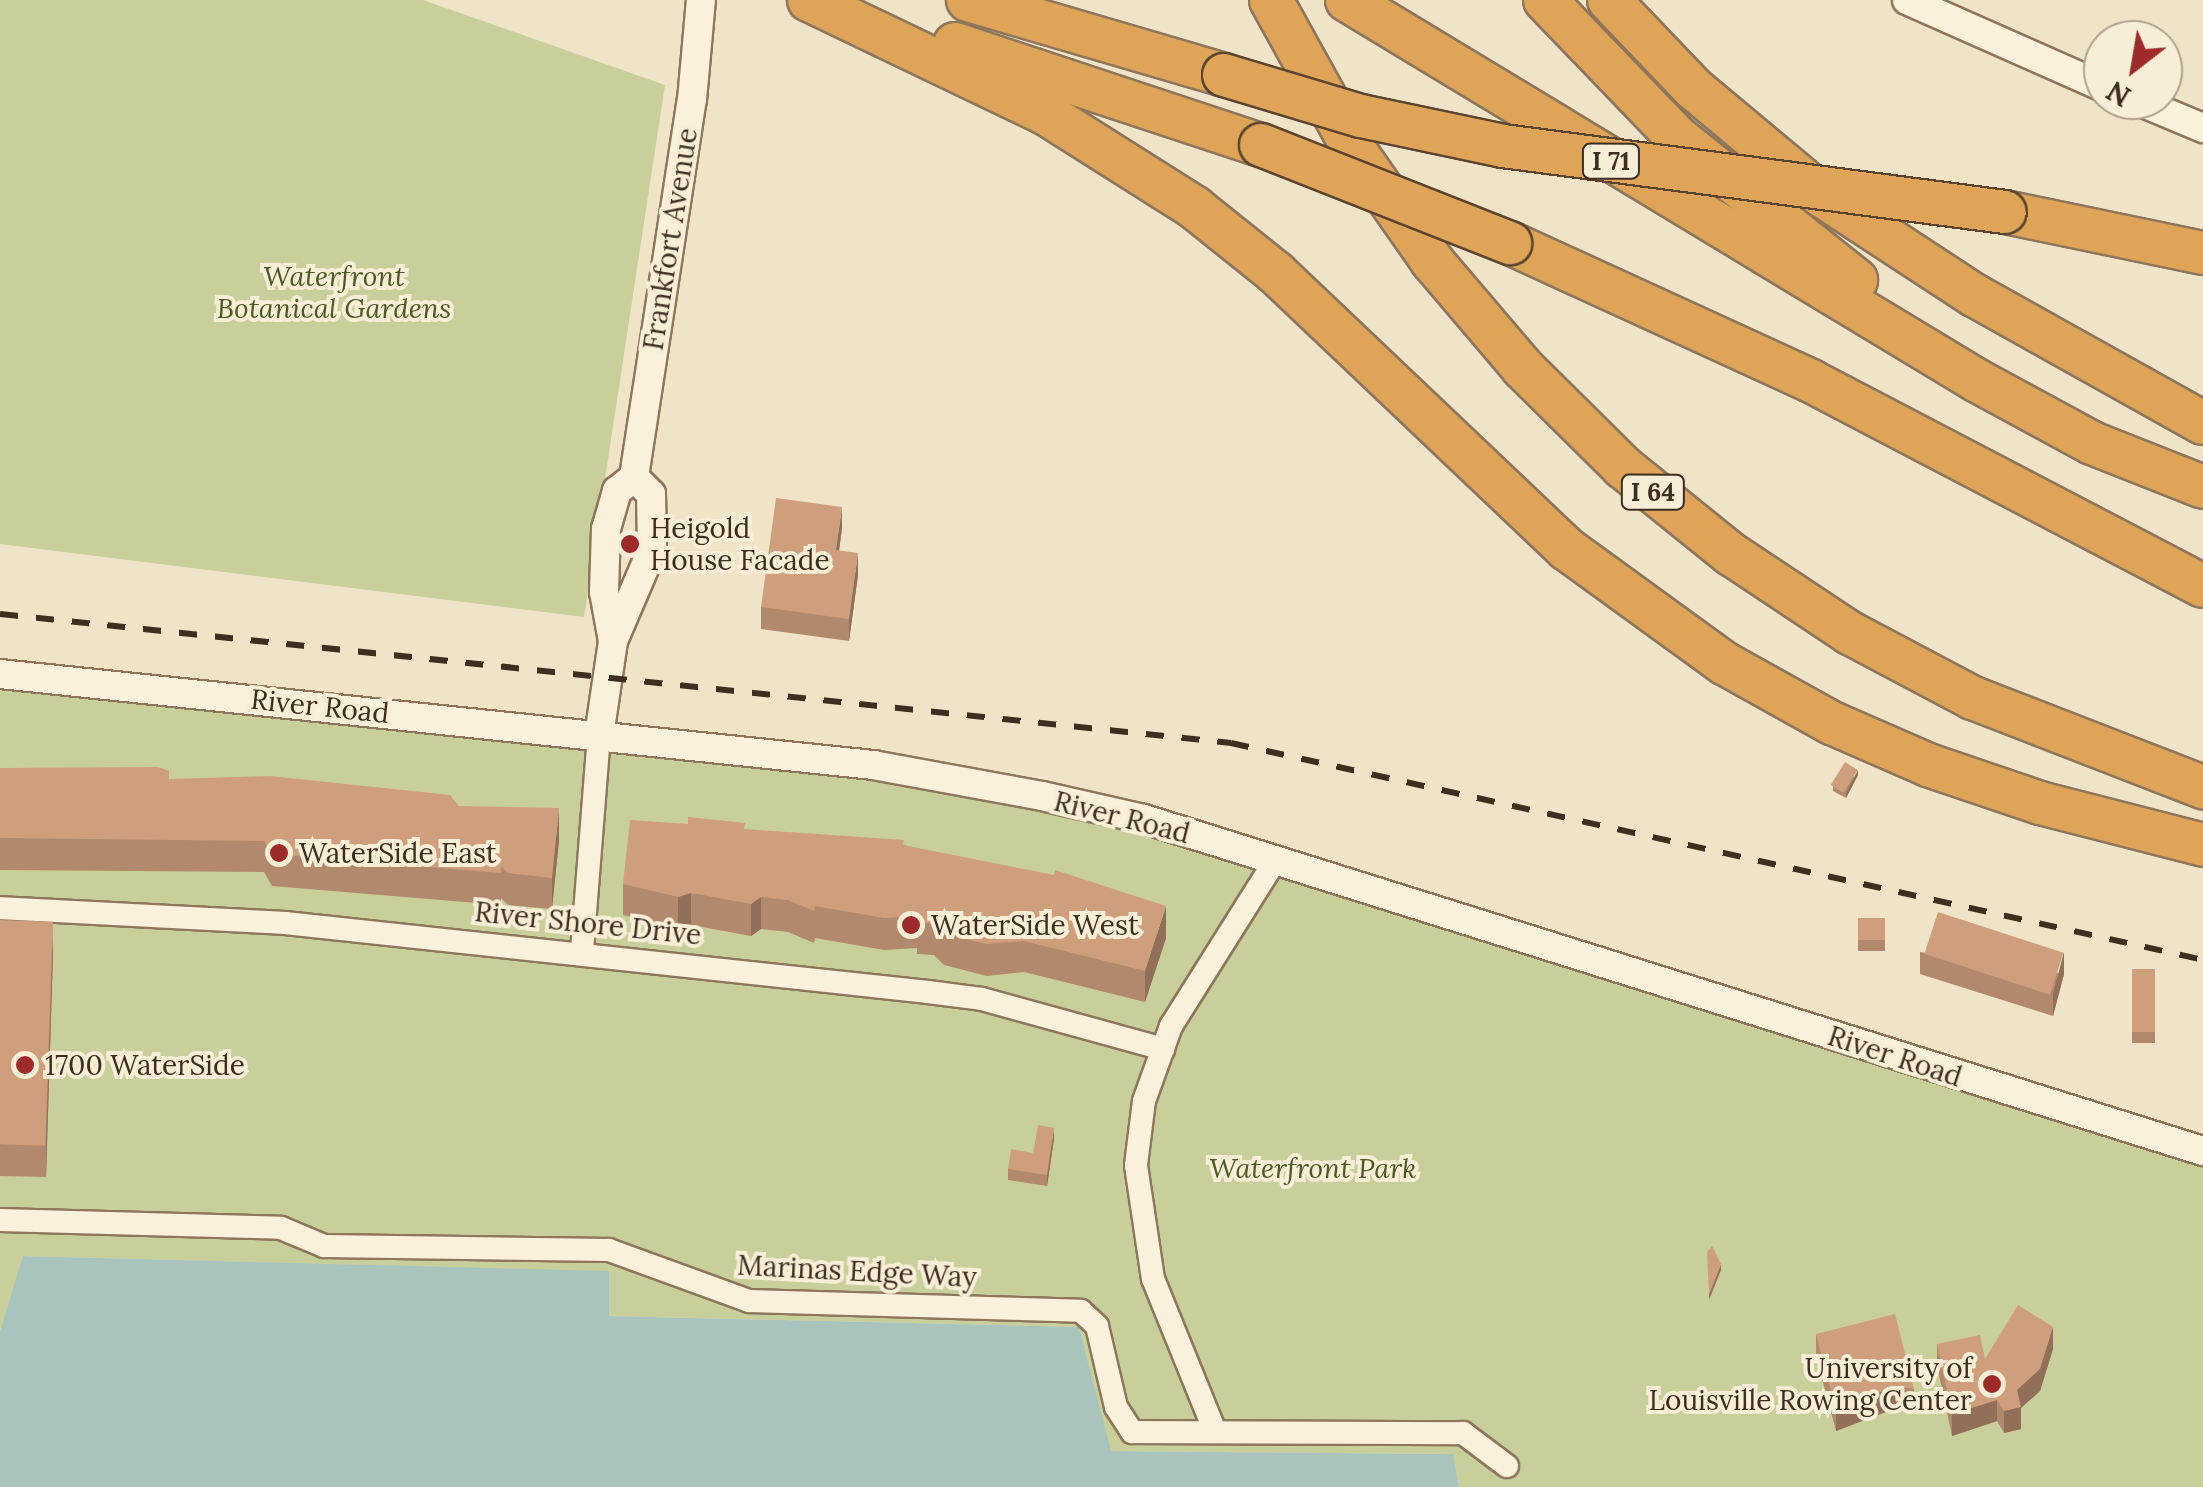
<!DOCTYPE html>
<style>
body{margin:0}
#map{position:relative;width:2203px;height:1487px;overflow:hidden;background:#f0e4c8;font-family:Lora,serif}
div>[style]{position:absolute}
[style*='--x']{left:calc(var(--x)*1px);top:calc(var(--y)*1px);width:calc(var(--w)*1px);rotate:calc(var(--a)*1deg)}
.green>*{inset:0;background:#c9cf9b}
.water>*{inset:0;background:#a9c4bc}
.roads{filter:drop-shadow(2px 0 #8d765c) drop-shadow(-2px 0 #8d765c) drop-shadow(0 2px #8d765c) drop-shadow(0 -2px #8d765c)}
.minor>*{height:22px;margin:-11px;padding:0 11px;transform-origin:11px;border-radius:11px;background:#faf1dc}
.tertiary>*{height:28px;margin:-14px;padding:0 14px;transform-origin:14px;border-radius:14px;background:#faf1dc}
.motorway>*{height:42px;margin:-21px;padding:0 21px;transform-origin:21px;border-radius:21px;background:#e0a458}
.rail>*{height:6px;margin-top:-3px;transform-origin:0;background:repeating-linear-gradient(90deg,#3d2e20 0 18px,transparent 0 36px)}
.bridges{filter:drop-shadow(2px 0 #5b4430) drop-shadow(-2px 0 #5b4430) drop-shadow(0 2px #5b4430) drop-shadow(0 -2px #5b4430)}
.motorway-bridge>*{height:42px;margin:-21px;padding:0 21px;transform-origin:21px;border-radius:21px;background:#e0a458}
.wall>*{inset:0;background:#b2896c;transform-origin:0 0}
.shaded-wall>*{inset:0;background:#916f58}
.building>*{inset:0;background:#cf9f7d;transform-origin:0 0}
.dots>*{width:28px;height:28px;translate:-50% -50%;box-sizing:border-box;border:5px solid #f7eed8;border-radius:50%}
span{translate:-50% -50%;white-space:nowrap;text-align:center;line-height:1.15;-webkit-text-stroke:8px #f7eed8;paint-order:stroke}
.shield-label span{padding:2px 8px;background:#f7eed8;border:2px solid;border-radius:8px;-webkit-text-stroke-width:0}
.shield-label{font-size:25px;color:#3d2e20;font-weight:700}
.street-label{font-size:28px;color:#3d2e20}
.park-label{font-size:28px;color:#4d5a26;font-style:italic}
.poi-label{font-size:28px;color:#3d2e20}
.left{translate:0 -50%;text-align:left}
.right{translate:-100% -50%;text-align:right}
.north{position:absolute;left:2083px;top:20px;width:100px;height:100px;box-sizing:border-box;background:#f7eed8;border:2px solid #ada18e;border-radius:50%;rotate:211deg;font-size:28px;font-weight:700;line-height:40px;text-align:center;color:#3d2e20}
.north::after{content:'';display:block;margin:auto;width:35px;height:45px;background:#9e2a2b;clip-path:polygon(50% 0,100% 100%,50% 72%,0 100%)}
</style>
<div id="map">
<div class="green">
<i style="clip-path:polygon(0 0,423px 0,665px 85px,584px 617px,0 544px)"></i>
<i style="clip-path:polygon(0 689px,599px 736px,1144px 819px,2203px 1148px,2203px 1487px,1459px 1487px,1452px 1454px,1110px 1451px,1079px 1327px,609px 1316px,609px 1272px,24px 1256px,0 1331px)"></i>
</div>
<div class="water">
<i style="clip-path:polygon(23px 1256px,609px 1271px,609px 1316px,1079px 1327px,1111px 1451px,1453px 1454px,1459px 1487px,0 1487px,0 1331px)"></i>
</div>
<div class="roads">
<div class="minor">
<i style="--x:0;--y:908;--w:285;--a:3"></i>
<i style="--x:285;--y:923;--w:647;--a:6.12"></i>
<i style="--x:928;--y:992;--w:54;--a:7.4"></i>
<i style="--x:982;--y:999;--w:188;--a:15.4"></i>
<i style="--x:582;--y:951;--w:216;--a:-85.5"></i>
<i style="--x:0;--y:1220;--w:281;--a:1.6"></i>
<i style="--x:281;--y:1228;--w:47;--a:22.7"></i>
<i style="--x:324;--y:1246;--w:285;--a:0.8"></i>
<i style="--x:609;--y:1250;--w:149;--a:20"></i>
<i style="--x:749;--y:1301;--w:332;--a:1.7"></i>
<i style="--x:1081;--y:1311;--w:22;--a:43"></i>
<i style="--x:1097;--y:1326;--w:83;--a:76.8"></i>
<i style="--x:1116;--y:1407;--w:30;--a:57"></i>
<i style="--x:1132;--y:1432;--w:331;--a:0.2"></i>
<i style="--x:1463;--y:1433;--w:55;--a:36.9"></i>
<i style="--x:1214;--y:1429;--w:162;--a:-112.1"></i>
<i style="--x:1153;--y:1279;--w:115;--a:-98.5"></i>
<i style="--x:1136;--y:1165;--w:64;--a:-82.9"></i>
<i style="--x:1144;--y:1101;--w:80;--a:-70.2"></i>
<i style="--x:1171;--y:1026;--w:195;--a:-57.8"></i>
</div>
<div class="tertiary">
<i style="--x:1907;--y:0;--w:214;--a:23.9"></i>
<i style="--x:2136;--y:100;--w:73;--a:22.7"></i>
<i style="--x:613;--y:641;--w:50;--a:-100.4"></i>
<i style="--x:604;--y:592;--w:63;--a:-88.2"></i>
<i style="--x:606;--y:529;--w:40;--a:-74"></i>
<i style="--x:617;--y:491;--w:22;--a:-39"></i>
<i style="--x:634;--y:477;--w:381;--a:-81.3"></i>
<i style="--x:692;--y:100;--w:100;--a:-84.9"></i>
<i style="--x:0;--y:674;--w:878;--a:5.95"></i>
<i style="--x:873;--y:765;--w:172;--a:10.4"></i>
<i style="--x:1042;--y:796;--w:105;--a:12.7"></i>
<i style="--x:1144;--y:819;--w:1110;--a:17.41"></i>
<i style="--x:599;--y:736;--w:96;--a:-81.6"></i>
<i style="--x:613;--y:641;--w:99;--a:-66.8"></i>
<i style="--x:652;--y:550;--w:56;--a:-91"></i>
<i style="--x:651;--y:494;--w:24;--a:-135"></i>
</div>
<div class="motorway">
<i style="--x:809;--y:0;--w:262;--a:25.6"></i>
<i style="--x:1045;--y:113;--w:178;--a:32.3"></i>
<i style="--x:1195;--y:208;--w:104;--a:38.7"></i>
<i style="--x:1276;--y:273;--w:401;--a:43.5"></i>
<i style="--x:1567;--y:549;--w:194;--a:36"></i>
<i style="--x:1724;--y:663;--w:124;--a:29.1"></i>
<i style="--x:1832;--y:723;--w:105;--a:23.6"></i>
<i style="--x:1928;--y:765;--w:118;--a:18.7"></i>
<i style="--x:2040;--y:803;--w:168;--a:14.4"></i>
<i style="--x:968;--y:0;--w:267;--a:16.3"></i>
<i style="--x:1271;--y:0;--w:169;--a:61"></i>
<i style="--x:1353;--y:148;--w:138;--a:55"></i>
<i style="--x:1432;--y:261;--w:140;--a:49.6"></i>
<i style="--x:1523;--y:368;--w:141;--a:44.7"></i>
<i style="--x:1623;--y:467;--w:139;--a:38.9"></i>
<i style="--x:1731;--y:554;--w:143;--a:33.6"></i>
<i style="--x:1850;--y:633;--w:139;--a:27.9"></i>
<i style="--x:1973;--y:698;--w:247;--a:21.2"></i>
<i style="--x:1347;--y:0;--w:735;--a:31.14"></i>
<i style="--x:1976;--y:380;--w:132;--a:28.5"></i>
<i style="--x:2092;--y:443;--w:119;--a:21.6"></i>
<i style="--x:1545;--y:0;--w:192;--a:46.1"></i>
<i style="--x:1678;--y:138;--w:228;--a:38.6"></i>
<i style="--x:1609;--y:0;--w:122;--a:46.3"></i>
<i style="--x:1693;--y:88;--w:167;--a:39.9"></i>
<i style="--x:1821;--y:195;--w:183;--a:33.2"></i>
<i style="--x:1974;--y:295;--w:262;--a:29.2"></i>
<i style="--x:955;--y:44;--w:322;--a:18.3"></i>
<i style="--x:2005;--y:212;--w:202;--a:11.7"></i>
<i style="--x:1510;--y:243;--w:331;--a:24.6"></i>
<i style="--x:1811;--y:381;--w:442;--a:27.6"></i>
</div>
</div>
<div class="rail">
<i style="--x:0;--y:614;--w:1238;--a:5.98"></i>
<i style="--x:1231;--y:743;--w:996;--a:12.58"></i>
</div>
<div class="bridges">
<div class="motorway-bridge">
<i style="--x:1224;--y:75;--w:143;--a:16.7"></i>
<i style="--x:1361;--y:116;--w:145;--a:11.9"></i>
<i style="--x:1503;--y:146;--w:506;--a:7.49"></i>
<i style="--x:1261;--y:145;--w:268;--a:21.5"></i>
</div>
</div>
<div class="wall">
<i style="clip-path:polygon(842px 528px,839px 551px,858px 575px,849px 641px,761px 629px,761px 607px)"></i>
<i style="clip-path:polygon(0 768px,169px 779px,459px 806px,559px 840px,552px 909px,508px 905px,501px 898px,501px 905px,272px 886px,264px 872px,0 870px)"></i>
<i style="clip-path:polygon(1858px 775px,1846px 798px,1833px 791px,1833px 786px)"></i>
<i style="clip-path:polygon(688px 824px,904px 845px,1166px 938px,1145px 1002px,1024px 972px,987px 976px,944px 965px,934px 955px,917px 954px,917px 948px,884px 950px,815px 938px,814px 943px,788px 932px,761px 929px,751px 936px,691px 925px,678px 928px,623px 915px,623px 884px)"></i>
<i style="left:1885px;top:918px;width:33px;height:27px;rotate:90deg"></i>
<i style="clip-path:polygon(0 920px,53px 954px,46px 1177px,0 1176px)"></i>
<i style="clip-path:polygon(1920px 952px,2064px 974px,2053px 1016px,1920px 974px)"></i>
<i style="left:2132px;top:969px;width:23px;height:74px"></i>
<i style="clip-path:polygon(1054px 1139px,1047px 1186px,1008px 1180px,1008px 1169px)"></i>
<i style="clip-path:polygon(1816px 1334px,1914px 1389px,1914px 1410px,1896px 1408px,1836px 1431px,1816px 1356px)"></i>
<i style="clip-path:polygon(1937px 1344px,1985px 1359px,2053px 1349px,2040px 1391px,2021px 1408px,2021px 1429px,2004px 1433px,1997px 1421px,1952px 1436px,1937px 1366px)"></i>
</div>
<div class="shaded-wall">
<i style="clip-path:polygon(842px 507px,842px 528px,836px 572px,836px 550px)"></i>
<i style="clip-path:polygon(858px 553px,858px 575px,849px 641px,849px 619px)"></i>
<i style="clip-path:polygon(1858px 770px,1858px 775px,1846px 798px,1846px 793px)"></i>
<i style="clip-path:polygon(559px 808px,559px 840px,552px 909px,552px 878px)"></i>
<i style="clip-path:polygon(691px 893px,691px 925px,678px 928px,678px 897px)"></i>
<i style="clip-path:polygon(761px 897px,761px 929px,751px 936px,751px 904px)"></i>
<i style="clip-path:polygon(1166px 906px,1166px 938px,1145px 1002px,1145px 971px)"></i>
<i style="clip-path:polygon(53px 922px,53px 954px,46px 1177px,46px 1146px)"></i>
<i style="clip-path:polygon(2064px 952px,2064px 974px,2053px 1016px,2053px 994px)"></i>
<i style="clip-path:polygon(1054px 1128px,1054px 1139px,1047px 1186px,1047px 1175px)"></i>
<i style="clip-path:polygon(1721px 1264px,1721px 1270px,1709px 1300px,1709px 1294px)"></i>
<i style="clip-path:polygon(2053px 1327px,2053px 1349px,2040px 1391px,2021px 1408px,2021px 1429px,2004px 1433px,2004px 1411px)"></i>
<i style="clip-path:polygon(1896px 1386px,1896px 1408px,1836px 1431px,1836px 1409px)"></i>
<i style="clip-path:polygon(1997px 1400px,1997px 1421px,1952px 1436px,1952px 1414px)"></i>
</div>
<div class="building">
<i style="clip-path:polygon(776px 498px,842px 507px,836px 550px,858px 553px,849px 619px,761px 607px)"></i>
<i style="left:1845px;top:762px;width:15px;height:27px;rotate:32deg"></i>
<i style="clip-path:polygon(158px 767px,169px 771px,169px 779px,270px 776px,450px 795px,459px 806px,559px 808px,552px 878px,508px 873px,501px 866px,501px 873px,272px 854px,264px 841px,0 838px,0 768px)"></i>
<i style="clip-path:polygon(688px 817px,745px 823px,744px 829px,904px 840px,903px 845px,1054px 875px,1055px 870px,1166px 906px,1145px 971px,1024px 941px,987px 944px,944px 934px,934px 924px,917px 922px,918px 916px,884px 918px,815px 906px,814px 911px,788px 900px,761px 897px,751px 904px,691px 893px,678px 897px,623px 884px,630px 820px,688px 824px)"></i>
<i style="left:1938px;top:912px;width:132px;height:44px;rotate:18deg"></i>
<i style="left:1885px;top:918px;width:22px;height:27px;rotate:90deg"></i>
<i style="left:0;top:920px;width:53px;height:224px;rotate:2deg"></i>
<i style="left:2132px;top:969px;width:23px;height:63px"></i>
<i style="clip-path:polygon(1038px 1125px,1054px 1128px,1047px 1175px,1008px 1169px,1011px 1149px,1033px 1153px)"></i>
<i style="clip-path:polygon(1712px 1246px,1721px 1264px,1709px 1294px,1707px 1252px)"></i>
<i style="clip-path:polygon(2018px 1305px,2053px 1327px,2040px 1369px,2017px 1390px,2021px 1407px,2004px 1411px,1997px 1400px,1952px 1414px,1937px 1344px,1980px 1335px,1985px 1359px)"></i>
<i style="clip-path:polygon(1895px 1314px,1914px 1389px,1896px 1386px,1836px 1409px,1816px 1334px)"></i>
</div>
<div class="dots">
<i style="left:630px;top:544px;background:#9e2a2b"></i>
<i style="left:279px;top:853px;background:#9e2a2b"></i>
<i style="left:911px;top:925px;background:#9e2a2b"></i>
<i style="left:25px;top:1065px;background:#9e2a2b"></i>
<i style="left:1992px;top:1384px;background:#9e2a2b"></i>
</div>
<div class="shield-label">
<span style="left:1611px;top:161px">I 71</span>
<span style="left:1653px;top:492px">I 64</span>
</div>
<div class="street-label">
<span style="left:670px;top:239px;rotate:-81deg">Frankfort Avenue</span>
<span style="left:320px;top:706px;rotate:6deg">River Road</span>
<span style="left:1122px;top:817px;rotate:14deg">River Road</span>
<span style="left:588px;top:923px;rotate:6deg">River Shore Drive</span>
<span style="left:1895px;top:1056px;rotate:18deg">River Road</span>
<span style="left:857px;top:1271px;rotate:3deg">Marinas Edge Way</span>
</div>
<div class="park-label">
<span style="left:334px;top:292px">Waterfront<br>Botanical Gardens</span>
<span style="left:1313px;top:1168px">Waterfront Park</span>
</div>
<div class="poi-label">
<span class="left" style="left:650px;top:544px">Heigold<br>House Facade</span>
<span class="left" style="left:299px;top:853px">WaterSide East</span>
<span class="left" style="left:931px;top:925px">WaterSide West</span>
<span class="left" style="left:45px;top:1065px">1700 WaterSide</span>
<span class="right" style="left:1972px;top:1384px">University of<br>Louisville Rowing Center</span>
</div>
<div class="north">N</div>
</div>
